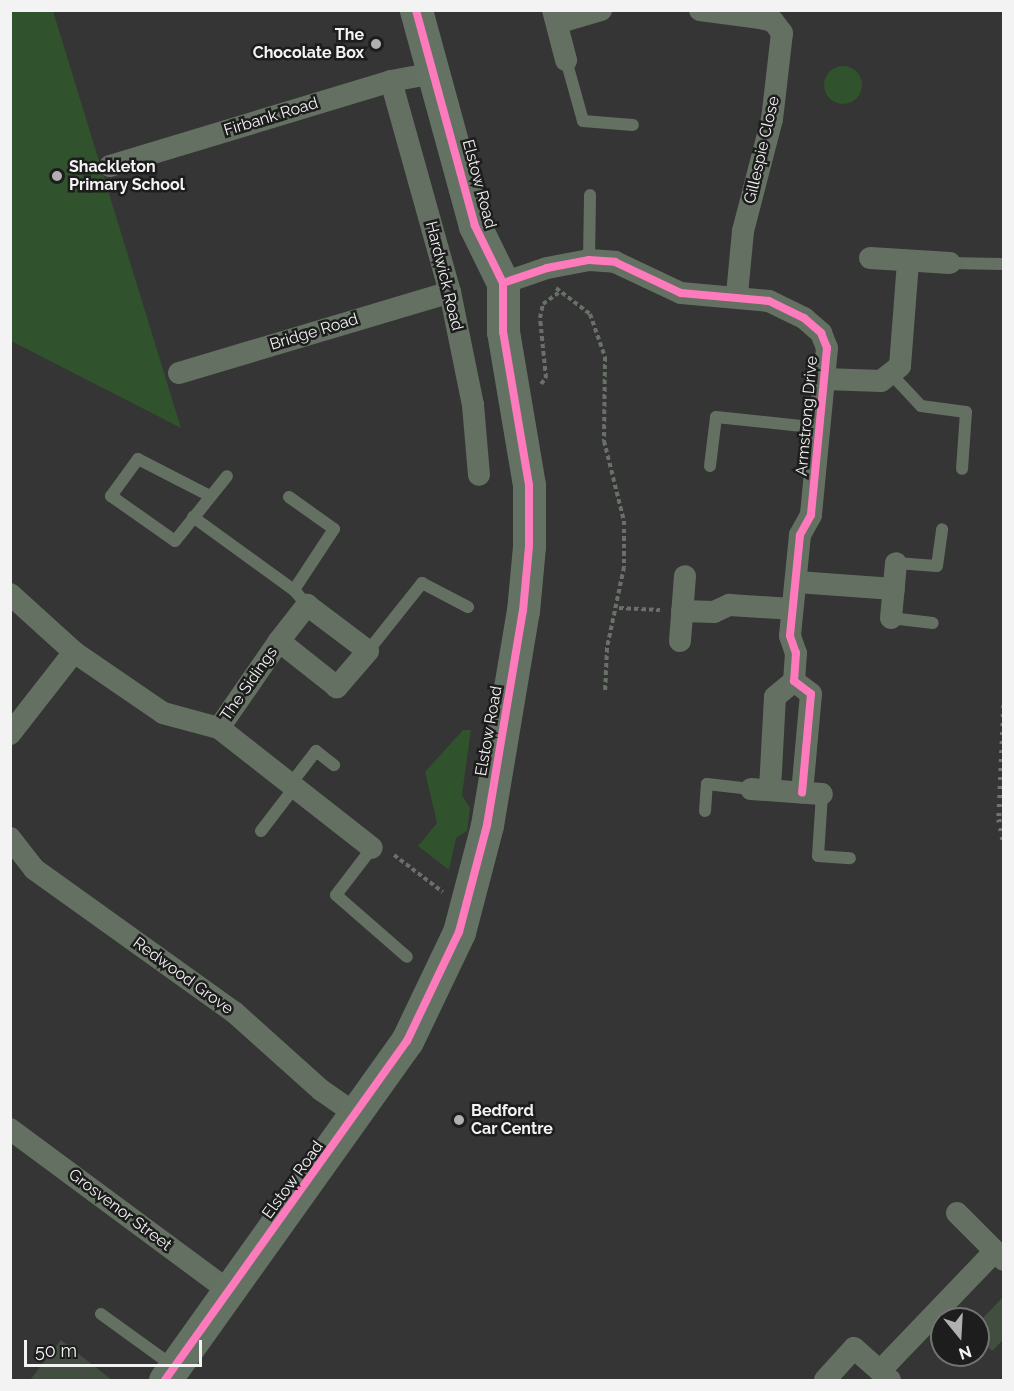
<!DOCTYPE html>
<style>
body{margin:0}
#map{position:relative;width:1014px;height:1391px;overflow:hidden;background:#343534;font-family:Raleway,sans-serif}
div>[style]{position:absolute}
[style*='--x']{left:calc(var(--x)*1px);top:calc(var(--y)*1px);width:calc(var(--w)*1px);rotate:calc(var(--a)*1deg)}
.green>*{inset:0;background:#30522c}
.round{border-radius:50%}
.building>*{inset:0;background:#414e40}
.path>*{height:4px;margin-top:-2px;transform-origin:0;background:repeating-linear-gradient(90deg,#697068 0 4.5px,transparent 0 7.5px)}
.lane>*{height:12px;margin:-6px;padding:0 6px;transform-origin:6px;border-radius:6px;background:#647062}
.street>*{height:22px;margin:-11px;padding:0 11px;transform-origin:11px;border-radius:11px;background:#647062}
.secondary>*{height:33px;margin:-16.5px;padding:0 16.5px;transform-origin:16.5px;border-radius:16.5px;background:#647263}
.rail>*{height:4.5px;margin-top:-2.25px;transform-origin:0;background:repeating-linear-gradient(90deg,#6c746b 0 3px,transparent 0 9px)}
.cycleway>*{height:8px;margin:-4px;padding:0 4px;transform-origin:4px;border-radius:4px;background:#fd7abc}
.dots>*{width:16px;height:16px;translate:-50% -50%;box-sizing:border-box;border:3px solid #1c1d1c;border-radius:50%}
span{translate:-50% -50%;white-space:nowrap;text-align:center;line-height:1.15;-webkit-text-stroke:5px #1c1d1c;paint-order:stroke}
.poi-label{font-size:16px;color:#f2f3f2;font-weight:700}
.right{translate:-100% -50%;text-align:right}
.left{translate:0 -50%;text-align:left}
.street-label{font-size:16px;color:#f2f3f2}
.frame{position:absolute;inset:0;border:12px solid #f2f3f2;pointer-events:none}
.north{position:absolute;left:930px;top:1307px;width:60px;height:60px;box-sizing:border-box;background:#1c1d1c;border:2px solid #727372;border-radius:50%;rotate:162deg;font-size:16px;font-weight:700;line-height:24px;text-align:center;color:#f2f3f2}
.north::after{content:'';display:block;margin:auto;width:21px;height:27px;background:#b0b0b0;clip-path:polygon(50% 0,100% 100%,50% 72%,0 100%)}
.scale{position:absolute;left:24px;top:1340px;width:178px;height:27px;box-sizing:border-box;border:3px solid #f2f3f2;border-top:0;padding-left:8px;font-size:18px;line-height:21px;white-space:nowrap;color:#f2f3f2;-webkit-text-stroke:4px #1c1d1c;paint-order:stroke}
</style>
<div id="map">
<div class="green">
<i style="clip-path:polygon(10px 11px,53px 11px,181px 428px,11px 341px)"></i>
<i class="round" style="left:824px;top:66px;width:38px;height:38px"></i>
<i style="clip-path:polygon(463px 730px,471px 730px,462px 795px,470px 808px,467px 831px,456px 838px,449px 870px,418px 846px,437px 823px,425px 772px)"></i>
</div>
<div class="building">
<i style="clip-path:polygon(1004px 1296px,1004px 1339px,992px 1351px,978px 1337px,978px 1323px)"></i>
<i style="clip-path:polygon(61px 1340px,112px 1380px,30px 1380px)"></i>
</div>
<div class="path">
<i style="--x:556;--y:288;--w:43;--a:37.4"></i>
<i style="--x:590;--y:314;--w:46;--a:70.8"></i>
<i style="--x:605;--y:357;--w:84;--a:90.7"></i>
<i style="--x:604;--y:441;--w:82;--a:76"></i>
<i style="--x:624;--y:521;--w:46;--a:90"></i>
<i style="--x:624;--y:567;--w:83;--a:101.9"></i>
<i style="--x:607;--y:648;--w:45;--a:92.5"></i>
<i style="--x:541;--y:384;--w:8;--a:-50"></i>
<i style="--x:546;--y:378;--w:60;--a:-95.7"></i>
<i style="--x:540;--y:318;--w:14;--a:-78"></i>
<i style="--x:543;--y:304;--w:19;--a:-36"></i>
<i style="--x:619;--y:608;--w:41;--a:2.8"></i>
<i style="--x:394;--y:855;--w:61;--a:37.1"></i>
</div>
<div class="lane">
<i style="--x:566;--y:60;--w:63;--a:74.4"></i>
<i style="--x:583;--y:121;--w:50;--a:4.6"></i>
<i style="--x:589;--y:260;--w:65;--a:-89.1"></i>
<i style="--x:950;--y:263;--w:51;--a:1.1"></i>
<i style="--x:892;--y:375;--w:42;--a:46.9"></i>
<i style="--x:921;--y:406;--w:45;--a:7.6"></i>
<i style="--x:966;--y:412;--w:57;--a:94"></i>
<i style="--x:710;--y:466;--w:49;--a:-83"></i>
<i style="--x:716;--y:417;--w:105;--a:6"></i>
<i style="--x:210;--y:496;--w:81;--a:-152.8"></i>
<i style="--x:138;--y:459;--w:46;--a:126.1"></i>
<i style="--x:111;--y:496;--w:78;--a:35.1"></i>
<i style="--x:175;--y:541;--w:83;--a:-51.3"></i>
<i style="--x:289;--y:497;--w:55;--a:35.4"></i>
<i style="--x:334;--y:529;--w:73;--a:123.3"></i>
<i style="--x:193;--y:517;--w:125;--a:35.9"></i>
<i style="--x:294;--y:590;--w:20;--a:49"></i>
<i style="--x:896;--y:563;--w:41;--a:4.2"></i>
<i style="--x:937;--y:566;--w:37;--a:-82"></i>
<i style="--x:891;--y:618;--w:42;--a:6.8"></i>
<i style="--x:368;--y:651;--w:87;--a:-51.5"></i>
<i style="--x:422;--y:583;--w:52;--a:27.6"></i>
<i style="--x:290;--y:785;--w:43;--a:-52.6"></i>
<i style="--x:316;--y:751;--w:23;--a:38"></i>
<i style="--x:822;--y:794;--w:62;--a:93.7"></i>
<i style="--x:818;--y:856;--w:32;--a:4"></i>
<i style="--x:705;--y:811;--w:27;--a:-86"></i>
<i style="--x:707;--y:784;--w:44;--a:6.5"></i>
<i style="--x:261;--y:831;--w:54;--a:-52.5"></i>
<i style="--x:372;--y:848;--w:59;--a:127.5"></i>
<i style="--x:336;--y:895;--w:94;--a:41.1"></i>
<i style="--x:101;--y:1314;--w:89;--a:35.8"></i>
</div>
<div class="street">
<i style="--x:553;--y:10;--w:52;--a:75.4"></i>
<i style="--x:700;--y:10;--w:61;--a:7.6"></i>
<i style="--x:760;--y:18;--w:13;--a:13"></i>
<i style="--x:773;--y:21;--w:15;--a:53"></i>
<i style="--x:782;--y:33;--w:87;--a:96.6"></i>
<i style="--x:772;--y:119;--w:116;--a:104.5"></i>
<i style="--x:743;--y:231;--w:64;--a:95.4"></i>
<i style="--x:557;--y:23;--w:46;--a:-16.5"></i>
<i style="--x:391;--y:81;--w:219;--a:74.4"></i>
<i style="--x:450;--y:292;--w:115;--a:78.5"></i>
<i style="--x:473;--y:405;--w:70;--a:85.1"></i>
<i style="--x:110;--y:166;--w:294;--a:-16.8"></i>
<i style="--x:391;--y:81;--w:44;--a:-10.5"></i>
<i style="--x:870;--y:258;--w:80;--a:3.6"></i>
<i style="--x:503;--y:283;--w:46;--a:-18.8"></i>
<i style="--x:547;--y:268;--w:43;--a:-10.8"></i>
<i style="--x:589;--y:260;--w:26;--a:4"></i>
<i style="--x:615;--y:262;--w:73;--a:25.2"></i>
<i style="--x:681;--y:293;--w:88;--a:5.2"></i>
<i style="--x:769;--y:301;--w:39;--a:26"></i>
<i style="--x:804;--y:318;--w:23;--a:41"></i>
<i style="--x:821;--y:333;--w:16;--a:68"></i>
<i style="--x:827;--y:348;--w:168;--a:95.5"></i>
<i style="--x:811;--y:515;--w:23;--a:119"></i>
<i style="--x:800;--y:535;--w:101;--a:95.7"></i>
<i style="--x:790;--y:636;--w:18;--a:71"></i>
<i style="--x:796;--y:653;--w:28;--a:94"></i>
<i style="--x:794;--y:681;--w:21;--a:37"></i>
<i style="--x:811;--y:694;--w:99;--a:95.2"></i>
<i style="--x:179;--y:373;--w:283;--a:-16.6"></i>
<i style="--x:824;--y:379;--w:57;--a:2"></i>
<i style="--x:881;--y:381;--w:24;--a:-38"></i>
<i style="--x:900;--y:366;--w:105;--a:-85.6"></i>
<i style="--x:797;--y:582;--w:97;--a:4.1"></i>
<i style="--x:10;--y:594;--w:86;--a:42.2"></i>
<i style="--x:74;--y:652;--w:108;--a:34.4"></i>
<i style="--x:163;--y:713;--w:58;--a:15"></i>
<i style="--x:219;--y:728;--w:194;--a:38.1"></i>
<i style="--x:307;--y:605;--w:76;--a:37"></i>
<i style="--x:368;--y:651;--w:48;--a:130.7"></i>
<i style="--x:337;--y:687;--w:74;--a:-141.6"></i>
<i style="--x:279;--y:641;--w:46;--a:-52.1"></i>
<i style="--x:682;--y:611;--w:32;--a:2"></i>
<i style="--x:714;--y:612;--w:17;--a:-25"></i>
<i style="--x:729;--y:605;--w:63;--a:3.6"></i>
<i style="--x:891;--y:618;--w:55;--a:-84.8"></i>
<i style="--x:680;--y:641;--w:65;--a:-85.6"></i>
<i style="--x:219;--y:728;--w:106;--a:-55.4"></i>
<i style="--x:10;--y:734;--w:104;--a:-52"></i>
<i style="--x:751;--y:789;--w:71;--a:4"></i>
<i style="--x:770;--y:789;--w:92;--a:-86.9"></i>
<i style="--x:775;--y:697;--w:25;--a:-40"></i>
<i style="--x:10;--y:838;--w:39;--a:52"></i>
<i style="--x:34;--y:869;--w:246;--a:35.6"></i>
<i style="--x:234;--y:1012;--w:117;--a:41.9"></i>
<i style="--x:321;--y:1090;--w:44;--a:34.8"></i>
<i style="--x:10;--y:1129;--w:272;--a:36.5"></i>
<i style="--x:957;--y:1213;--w:66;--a:45"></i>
<i style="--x:880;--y:1371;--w:165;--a:-46.2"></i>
<i style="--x:825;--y:1380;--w:43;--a:-47.8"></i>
<i style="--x:854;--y:1348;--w:48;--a:41.6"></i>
</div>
<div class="secondary">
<i style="--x:165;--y:1380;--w:417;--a:-54.5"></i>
<i style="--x:407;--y:1041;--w:121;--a:-64.5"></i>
<i style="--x:459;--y:932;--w:111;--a:-75.3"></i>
<i style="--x:487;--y:825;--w:217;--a:-80.5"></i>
<i style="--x:523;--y:611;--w:65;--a:-84.7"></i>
<i style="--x:529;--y:546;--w:61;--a:-90"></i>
<i style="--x:529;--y:485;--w:155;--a:-99.6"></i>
<i style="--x:503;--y:332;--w:49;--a:-90"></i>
<i style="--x:503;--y:283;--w:64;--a:-116.2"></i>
<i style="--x:475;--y:226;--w:224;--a:-105.3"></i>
</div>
<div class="rail">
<i style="--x:1004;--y:705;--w:114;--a:92.5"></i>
<i style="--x:999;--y:819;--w:26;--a:79"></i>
</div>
<div class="cycleway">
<i style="--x:503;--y:283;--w:46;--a:-18.8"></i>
<i style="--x:547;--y:268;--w:43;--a:-10.8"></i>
<i style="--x:589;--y:260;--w:26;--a:4"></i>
<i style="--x:615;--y:262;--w:73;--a:25.2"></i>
<i style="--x:681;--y:293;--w:88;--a:5.2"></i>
<i style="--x:769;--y:301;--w:39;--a:26"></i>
<i style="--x:804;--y:318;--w:23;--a:41"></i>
<i style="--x:821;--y:333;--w:16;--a:68"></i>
<i style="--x:827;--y:348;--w:168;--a:95.5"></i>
<i style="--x:811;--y:515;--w:23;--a:119"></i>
<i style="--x:800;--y:535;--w:101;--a:95.7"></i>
<i style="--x:790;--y:636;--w:18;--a:71"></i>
<i style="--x:796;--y:653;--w:28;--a:94"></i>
<i style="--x:794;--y:681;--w:21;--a:37"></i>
<i style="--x:811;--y:694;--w:99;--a:95.2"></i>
<i style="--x:165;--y:1380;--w:417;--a:-54.5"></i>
<i style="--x:407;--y:1041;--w:121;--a:-64.5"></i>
<i style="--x:459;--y:932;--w:111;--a:-75.3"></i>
<i style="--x:487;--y:825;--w:217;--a:-80.5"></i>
<i style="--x:523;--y:611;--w:65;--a:-84.7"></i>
<i style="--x:529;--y:546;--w:61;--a:-90"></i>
<i style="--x:529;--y:485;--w:155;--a:-99.6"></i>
<i style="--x:503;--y:332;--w:49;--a:-90"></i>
<i style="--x:503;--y:283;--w:64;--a:-116.2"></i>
<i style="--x:475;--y:226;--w:224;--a:-105.3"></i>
</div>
<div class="dots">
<i style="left:376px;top:44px;background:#b0b0b0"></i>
<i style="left:57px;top:176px;background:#b0b0b0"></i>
<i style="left:459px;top:1120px;background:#b0b0b0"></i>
</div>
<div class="poi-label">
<span class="right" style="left:364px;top:44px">The<br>Chocolate Box</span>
<span class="left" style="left:69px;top:176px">Shackleton<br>Primary School</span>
<span class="left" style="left:471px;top:1120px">Bedford<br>Car Centre</span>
</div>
<div class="street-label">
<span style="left:271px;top:117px;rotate:-17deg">Firbank Road</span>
<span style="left:762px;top:150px;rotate:-77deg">Gillespie Close</span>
<span style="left:479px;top:184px;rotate:75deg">Elstow Road</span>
<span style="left:444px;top:276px;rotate:76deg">Hardwick Road</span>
<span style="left:314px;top:332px;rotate:-17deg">Bridge Road</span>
<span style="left:807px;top:416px;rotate:-85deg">Armstrong Drive</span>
<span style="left:249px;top:684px;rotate:-55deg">The Sidings</span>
<span style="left:489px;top:731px;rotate:-80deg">Elstow Road</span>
<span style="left:183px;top:976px;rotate:36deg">Redwood Grove</span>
<span style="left:293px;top:1180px;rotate:-54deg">Elstow Road</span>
<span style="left:120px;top:1210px;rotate:37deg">Grosvenor Street</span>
</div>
<div class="frame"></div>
<div class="north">N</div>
<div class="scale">50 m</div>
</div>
